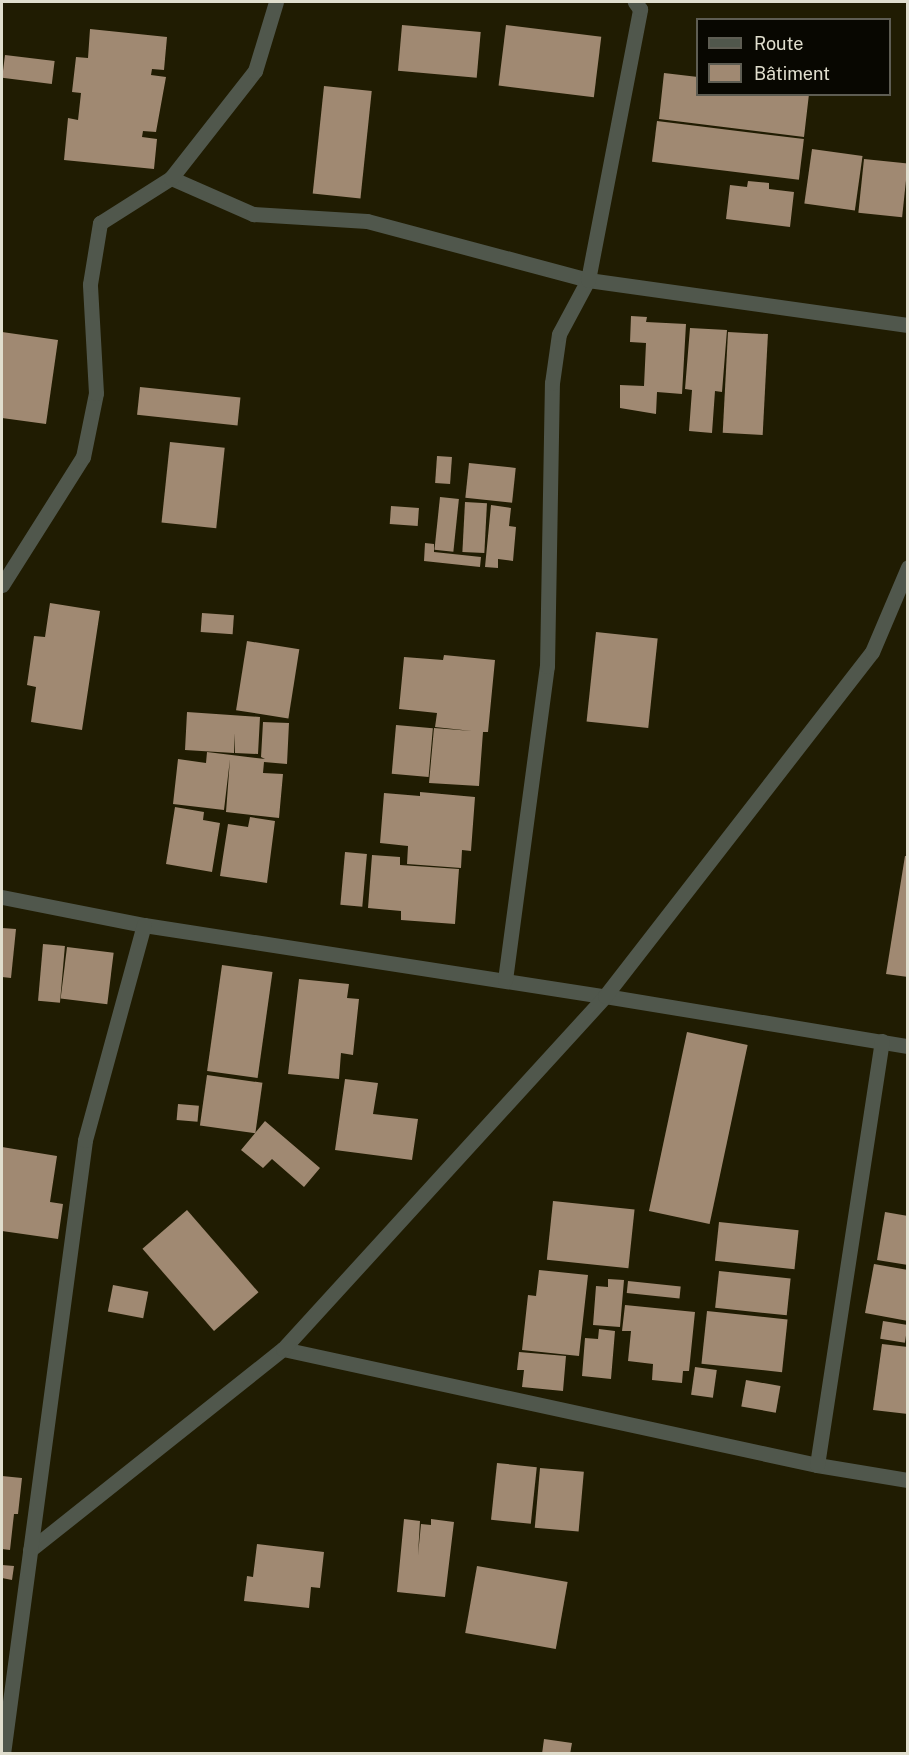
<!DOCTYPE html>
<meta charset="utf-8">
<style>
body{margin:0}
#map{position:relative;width:909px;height:1755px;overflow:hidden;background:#201c02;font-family:"Public Sans",sans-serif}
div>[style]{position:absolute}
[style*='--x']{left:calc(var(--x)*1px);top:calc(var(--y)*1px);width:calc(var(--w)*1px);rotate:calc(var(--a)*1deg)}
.building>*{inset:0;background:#a08972;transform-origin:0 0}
.street>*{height:15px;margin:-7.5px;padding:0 7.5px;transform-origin:7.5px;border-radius:7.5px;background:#50574c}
span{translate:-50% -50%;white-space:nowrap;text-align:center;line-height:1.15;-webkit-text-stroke:6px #080701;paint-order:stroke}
.frame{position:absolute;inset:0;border:3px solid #e0dece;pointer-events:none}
.legend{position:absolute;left:696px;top:18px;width:195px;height:78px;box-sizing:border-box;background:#080701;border:2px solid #5e5d53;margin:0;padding:8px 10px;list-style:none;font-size:18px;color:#e0dece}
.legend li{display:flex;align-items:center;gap:12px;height:30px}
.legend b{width:30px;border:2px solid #5e5d53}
</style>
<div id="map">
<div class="building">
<i style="left:402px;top:25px;width:79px;height:46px;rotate:5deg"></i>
<i style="left:506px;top:25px;width:96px;height:61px;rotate:7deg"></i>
<i style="clip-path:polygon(90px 29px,167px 37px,164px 70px,152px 69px,151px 75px,166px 77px,156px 132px,143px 131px,142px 137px,157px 139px,154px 169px,64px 160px,68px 118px,78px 120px,81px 93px,72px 92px,76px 57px,88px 58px)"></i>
<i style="left:5px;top:55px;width:50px;height:23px;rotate:7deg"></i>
<i style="clip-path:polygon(664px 73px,698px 77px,698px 94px,809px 94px,804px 137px,659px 119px)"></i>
<i style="left:324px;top:86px;width:48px;height:108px;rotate:6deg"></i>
<i style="left:657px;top:121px;width:148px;height:41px;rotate:7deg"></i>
<i style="left:812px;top:149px;width:51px;height:55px;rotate:8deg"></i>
<i style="left:864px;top:159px;width:44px;height:54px;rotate:6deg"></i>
<i style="clip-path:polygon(748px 181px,769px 183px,769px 189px,794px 192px,790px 227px,726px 219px,730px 185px,747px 187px)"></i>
<i style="clip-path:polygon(631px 316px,647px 317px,646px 322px,686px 324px,682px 394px,657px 392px,656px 414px,620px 408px,620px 385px,644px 386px,646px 343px,630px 342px)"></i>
<i style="clip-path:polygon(690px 328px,727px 330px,722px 392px,715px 391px,712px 433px,689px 431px,692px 390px,685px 389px)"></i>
<i style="clip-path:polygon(2px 332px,58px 340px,46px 424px,2px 418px)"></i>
<i style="left:728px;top:332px;width:40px;height:101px;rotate:3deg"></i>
<i style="left:140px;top:387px;width:101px;height:28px;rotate:6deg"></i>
<i style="left:170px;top:442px;width:55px;height:81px;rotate:6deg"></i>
<i style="left:437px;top:456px;width:15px;height:27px;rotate:4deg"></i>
<i style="left:469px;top:463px;width:47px;height:35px;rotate:6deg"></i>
<i style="left:440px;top:497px;width:19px;height:53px;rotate:6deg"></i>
<i style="left:465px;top:502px;width:22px;height:50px;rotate:3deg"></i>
<i style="clip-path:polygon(491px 505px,511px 508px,509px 526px,516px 527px,513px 561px,498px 559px,498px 568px,485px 567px)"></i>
<i style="left:391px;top:506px;width:28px;height:18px;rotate:4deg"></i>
<i style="clip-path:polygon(425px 543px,434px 544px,434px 552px,481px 557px,480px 567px,424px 561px)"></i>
<i style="clip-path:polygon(50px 603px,100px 611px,82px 730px,31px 722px,36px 687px,27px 685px,34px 636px,45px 637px)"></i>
<i style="left:202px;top:613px;width:32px;height:19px;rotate:4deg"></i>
<i style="left:596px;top:632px;width:62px;height:90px;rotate:6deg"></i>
<i style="left:247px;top:641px;width:53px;height:70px;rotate:9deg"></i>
<i style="clip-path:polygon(444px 655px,495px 660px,488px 732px,483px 732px,479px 786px,429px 783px,434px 728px,472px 731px,435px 727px,437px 713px,399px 709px,404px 657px,443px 660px)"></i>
<i style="clip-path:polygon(187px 712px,260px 717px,258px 754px,235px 753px,235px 733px,234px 753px,185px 750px)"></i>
<i style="clip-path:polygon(263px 722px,289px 723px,287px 764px,264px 762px,263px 773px,283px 774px,279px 818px,226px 812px,230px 759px,224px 810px,173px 804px,178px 759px,206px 763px,207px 752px,265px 759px,261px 757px)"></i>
<i style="left:396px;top:725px;width:37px;height:49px;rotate:5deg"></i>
<i style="clip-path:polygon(420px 792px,475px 797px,471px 851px,462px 850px,461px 868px,407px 864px,408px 846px,380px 843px,384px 793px,420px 796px)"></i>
<i style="clip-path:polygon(175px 807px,204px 812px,203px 820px,220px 823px,212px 872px,166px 864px)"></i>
<i style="clip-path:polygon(250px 817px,275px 821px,267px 883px,220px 876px,228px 824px,248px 827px)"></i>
<i style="left:345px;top:852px;width:22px;height:53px;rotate:5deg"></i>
<i style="clip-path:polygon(372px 855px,400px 857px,400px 865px,459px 869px,455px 924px,401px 920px,401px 911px,368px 908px)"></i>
<i style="clip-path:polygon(905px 856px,908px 856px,908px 977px,886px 974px)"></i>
<i style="clip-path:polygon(2px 928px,16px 929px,11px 978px,2px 977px)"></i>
<i style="left:43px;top:944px;width:22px;height:57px;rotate:5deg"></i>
<i style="left:67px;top:947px;width:47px;height:52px;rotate:7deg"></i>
<i style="left:222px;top:965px;width:51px;height:107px;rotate:8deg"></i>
<i style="clip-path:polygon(299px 979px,349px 984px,347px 998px,359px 999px,353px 1055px,341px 1053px,339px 1079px,288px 1074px)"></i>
<i style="left:687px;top:1032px;width:62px;height:183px;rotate:12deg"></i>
<i style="left:207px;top:1075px;width:56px;height:51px;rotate:8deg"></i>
<i style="clip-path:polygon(345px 1079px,378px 1083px,373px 1114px,418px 1119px,412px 1160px,335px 1150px)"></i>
<i style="left:178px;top:1104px;width:21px;height:16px;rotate:5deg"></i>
<i style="clip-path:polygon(265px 1121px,320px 1168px,304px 1187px,272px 1159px,263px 1168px,241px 1150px)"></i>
<i style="clip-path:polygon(2px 1147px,57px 1156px,50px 1202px,63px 1204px,58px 1239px,2px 1231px)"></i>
<i style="left:553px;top:1201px;width:82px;height:59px;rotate:6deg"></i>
<i style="left:187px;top:1210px;width:109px;height:59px;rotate:49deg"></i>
<i style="clip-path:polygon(885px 1212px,908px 1216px,908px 1265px,877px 1260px)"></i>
<i style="left:719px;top:1222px;width:80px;height:39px;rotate:6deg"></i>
<i style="clip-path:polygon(874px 1264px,908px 1270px,908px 1321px,865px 1313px)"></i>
<i style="clip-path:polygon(539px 1270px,588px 1275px,579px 1356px,522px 1350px,528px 1295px,536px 1296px)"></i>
<i style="left:719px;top:1271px;width:72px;height:37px;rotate:6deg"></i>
<i style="clip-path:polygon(608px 1279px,624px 1280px,620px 1327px,593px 1325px,596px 1286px,608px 1287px)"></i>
<i style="left:628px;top:1281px;width:53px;height:12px;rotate:6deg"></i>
<i style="left:113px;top:1285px;width:36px;height:27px;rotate:11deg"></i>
<i style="clip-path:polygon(625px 1305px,695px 1312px,689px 1371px,683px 1371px,682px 1383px,652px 1380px,653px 1364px,628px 1361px,631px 1331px,622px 1331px)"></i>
<i style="left:707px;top:1311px;width:81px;height:53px;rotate:6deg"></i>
<i style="left:883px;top:1321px;width:25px;height:18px;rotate:9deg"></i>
<i style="clip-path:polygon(599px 1329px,615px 1331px,611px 1379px,582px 1376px,585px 1338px,598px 1339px)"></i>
<i style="clip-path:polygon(882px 1344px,908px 1347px,908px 1414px,873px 1410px)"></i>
<i style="clip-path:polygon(519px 1352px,566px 1356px,563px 1391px,522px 1387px,524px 1370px,517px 1370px)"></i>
<i style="left:695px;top:1367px;width:22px;height:28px;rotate:8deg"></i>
<i style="left:746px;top:1380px;width:35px;height:27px;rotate:10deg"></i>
<i style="left:497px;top:1463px;width:40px;height:57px;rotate:6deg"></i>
<i style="left:540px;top:1468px;width:44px;height:60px;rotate:5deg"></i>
<i style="clip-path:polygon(2px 1476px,22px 1478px,18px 1514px,14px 1514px,10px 1550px,2px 1549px)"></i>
<i style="clip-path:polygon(404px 1519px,420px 1521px,418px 1555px,421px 1524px,431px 1525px,431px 1519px,454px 1522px,445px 1597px,397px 1592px)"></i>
<i style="clip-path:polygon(257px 1544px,324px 1552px,320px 1588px,311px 1587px,309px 1608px,244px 1601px,247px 1576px,253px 1577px)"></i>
<i style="clip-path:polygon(2px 1565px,14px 1566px,12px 1580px,2px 1578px)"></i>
<i style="left:477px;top:1566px;width:92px;height:68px;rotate:10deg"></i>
<i style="clip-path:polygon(544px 1739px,572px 1743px,570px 1754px,542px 1754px)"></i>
</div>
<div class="street">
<i style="--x:171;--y:178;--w:90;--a:23.7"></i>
<i style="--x:253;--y:214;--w:114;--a:3.5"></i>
<i style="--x:367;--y:221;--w:229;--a:14.9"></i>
<i style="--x:588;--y:280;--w:323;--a:8"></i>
<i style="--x:2;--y:585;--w:151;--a:-57.7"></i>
<i style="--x:83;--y:457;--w:65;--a:-78.5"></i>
<i style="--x:96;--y:393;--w:109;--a:-93.2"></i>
<i style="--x:90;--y:284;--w:62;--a:-80.7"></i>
<i style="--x:100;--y:223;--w:84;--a:-32.4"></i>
<i style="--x:171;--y:178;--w:136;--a:-51.9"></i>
<i style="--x:255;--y:71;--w:72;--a:-73.1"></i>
<i style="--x:2;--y:897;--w:145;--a:11.2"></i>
<i style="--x:144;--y:925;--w:466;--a:8.8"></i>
<i style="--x:605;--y:996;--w:307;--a:9.4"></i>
<i style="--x:505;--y:980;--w:317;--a:-82.4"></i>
<i style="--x:547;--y:666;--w:283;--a:-89"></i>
<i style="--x:552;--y:383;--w:49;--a:-81.9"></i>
<i style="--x:559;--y:334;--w:61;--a:-61.8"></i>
<i style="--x:588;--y:280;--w:276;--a:-79.1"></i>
<i style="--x:640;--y:9;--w:9;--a:-126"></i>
<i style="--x:283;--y:1349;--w:546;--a:12.26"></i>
<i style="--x:817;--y:1465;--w:92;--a:9.4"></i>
<i style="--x:817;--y:1465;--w:429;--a:-81.3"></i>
<i style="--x:30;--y:1550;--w:323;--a:-38.5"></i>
<i style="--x:283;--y:1349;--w:478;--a:-47.6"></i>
<i style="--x:605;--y:996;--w:435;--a:-52.2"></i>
<i style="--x:872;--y:652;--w:92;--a:-67"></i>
<i style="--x:3;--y:1754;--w:619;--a:-82.39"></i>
<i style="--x:85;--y:1140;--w:223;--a:-74.7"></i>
</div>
<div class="frame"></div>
<ul class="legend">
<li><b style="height:8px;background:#50574c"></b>Route</li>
<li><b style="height:16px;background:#a08972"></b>Bâtiment</li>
</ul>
</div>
